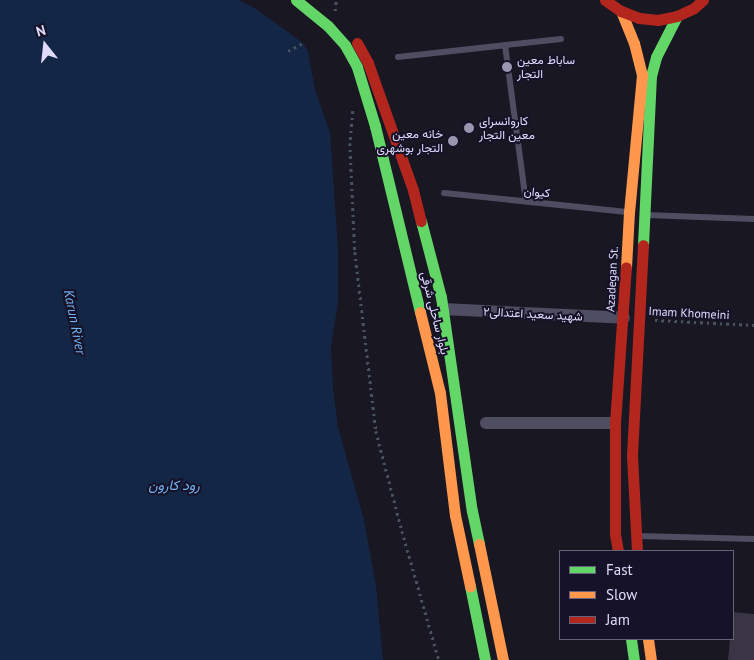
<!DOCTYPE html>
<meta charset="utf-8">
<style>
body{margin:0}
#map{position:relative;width:754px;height:660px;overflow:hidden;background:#191722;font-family:"PT Sans",Vazirmatn,sans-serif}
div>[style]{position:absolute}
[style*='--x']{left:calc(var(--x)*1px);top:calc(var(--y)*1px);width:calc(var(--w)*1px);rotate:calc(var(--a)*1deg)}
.water>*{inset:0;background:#142646}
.building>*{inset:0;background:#393544}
.path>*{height:2.5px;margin-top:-1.25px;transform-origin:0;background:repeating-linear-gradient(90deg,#495360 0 2.5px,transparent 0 6.5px)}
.lane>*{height:6px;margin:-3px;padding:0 3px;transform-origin:3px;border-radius:3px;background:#4f4d62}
.street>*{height:12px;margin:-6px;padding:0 6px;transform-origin:6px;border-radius:6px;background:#4f4d62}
.fast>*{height:11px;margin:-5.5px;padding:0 5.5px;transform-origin:5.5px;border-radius:5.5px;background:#63d668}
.slow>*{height:11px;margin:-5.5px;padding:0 5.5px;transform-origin:5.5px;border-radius:5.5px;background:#ff974d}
.jam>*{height:11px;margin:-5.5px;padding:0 5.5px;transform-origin:5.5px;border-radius:5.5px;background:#b3261e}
.dots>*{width:14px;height:14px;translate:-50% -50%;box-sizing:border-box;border:2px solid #161227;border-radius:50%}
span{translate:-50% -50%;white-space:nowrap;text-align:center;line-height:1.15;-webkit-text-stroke:4px #161227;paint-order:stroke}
.poi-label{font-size:12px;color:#e0dbfc}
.left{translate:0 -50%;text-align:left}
.right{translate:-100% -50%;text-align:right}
.street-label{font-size:12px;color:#e0dbfc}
.water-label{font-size:14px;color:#72b4f4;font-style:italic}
.legend{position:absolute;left:559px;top:550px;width:175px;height:90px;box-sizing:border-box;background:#161227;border:1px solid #67627c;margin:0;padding:6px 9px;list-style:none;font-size:15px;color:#e0dbfc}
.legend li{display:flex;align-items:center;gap:10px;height:25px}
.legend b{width:25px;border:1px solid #67627c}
.north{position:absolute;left:20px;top:20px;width:50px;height:50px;-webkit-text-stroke:4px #161227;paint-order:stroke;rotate:344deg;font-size:14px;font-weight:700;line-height:20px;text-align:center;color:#e0dbfc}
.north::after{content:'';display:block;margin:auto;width:18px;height:22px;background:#e0dbfc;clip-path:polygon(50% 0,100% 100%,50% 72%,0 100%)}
</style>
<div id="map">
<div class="water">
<i style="clip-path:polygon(0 0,239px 0,256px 9px,303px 43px,308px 52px,315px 90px,330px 132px,338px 250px,338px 301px,331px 347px,333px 389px,338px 427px,364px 520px,376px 586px,383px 660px,0 660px)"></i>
</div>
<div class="building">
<i style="clip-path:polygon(733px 612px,754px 614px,754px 660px,728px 660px,730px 639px,733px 639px)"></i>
</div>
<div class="path">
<i style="--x:335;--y:11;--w:11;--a:-85"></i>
<i style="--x:288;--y:51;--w:17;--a:-28"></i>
<i style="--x:353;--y:111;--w:32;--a:95"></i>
<i style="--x:350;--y:143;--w:109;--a:87.4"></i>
<i style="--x:355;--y:252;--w:180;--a:83.3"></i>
<i style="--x:376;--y:431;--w:103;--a:75.4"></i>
<i style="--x:402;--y:531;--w:134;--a:74"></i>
<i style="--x:655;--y:320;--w:99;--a:2.9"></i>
</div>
<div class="lane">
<i style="--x:505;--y:45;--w:158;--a:82.4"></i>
<i style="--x:398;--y:57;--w:164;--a:-6.3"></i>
<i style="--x:444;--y:193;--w:184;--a:5.9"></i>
<i style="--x:646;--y:215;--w:108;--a:2.1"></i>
<i style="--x:638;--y:536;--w:116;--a:1.5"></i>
</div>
<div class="street">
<i style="--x:443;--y:309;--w:181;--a:2.8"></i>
<i style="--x:486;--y:423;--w:129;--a:0"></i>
</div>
<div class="fast">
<i style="--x:296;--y:0;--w:41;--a:39.1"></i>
<i style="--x:328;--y:26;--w:25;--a:48"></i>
<i style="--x:345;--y:45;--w:25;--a:61"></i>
<i style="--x:357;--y:67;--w:62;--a:73"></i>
<i style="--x:375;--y:126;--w:191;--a:76.4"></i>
<i style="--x:421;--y:221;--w:79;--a:75.3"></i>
<i style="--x:441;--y:297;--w:216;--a:81.8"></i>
<i style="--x:472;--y:511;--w:34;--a:78"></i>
<i style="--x:643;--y:245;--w:169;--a:-87.3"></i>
<i style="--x:651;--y:76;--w:20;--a:-75"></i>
<i style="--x:656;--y:57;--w:46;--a:-62.9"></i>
<i style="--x:470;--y:586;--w:76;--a:78.5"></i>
<i style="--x:631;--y:639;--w:21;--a:82"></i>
</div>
<div class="slow">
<i style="--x:621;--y:11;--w:35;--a:68"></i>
<i style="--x:634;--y:43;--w:33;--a:76"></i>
<i style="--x:642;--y:75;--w:138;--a:95.4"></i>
<i style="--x:629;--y:212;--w:55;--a:93.1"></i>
<i style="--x:420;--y:312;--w:83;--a:76.1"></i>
<i style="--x:440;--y:393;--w:123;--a:83"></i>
<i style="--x:455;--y:515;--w:73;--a:78.1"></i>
<i style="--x:479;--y:544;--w:118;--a:78.3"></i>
<i style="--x:648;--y:639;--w:21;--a:82"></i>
</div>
<div class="jam">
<i style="--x:605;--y:0;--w:19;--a:35"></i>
<i style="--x:621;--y:11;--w:19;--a:21"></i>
<i style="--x:639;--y:18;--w:19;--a:6"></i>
<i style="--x:658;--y:20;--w:19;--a:-12"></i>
<i style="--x:677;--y:16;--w:19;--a:-25"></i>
<i style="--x:694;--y:8;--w:12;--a:-42"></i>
<i style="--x:357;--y:43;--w:23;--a:61"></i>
<i style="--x:368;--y:63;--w:135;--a:70.5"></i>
<i style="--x:413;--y:190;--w:32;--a:76"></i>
<i style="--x:618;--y:551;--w:17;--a:-100"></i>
<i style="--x:615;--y:534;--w:111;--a:-90"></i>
<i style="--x:615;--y:423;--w:156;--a:-86"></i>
<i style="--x:637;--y:551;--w:96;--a:-93"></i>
<i style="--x:632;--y:455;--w:210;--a:-87"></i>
</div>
<div class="dots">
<i style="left:507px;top:67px;background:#9a96b0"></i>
<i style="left:469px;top:128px;background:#9a96b0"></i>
<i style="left:453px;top:141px;background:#9a96b0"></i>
</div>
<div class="poi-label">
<span class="left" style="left:517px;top:67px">ساباط معین<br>التجار</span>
<span class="left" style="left:479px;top:128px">کاروانسرای<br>معین التجار</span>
<span class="right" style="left:443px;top:141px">خانه معین<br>التجار بوشهری</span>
</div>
<div class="street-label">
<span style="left:537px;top:192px;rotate:5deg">کیوان</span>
<span style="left:612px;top:279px;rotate:-87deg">Azadegan St.</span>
<span style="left:435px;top:313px;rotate:76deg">بلوار ساحلی شرقی</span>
<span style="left:689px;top:313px;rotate:3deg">Imam Khomeini</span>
<span style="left:533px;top:314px;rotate:3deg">شهید سعید اعتدالی۲</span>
</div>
<div class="water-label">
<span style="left:75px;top:322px;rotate:79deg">Karun River</span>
<span style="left:174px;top:485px">رود کارون</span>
</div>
<ul class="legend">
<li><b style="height:6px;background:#63d668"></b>Fast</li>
<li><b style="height:6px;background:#ff974d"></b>Slow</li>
<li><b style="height:6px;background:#b3261e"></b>Jam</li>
</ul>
<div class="north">N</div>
</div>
